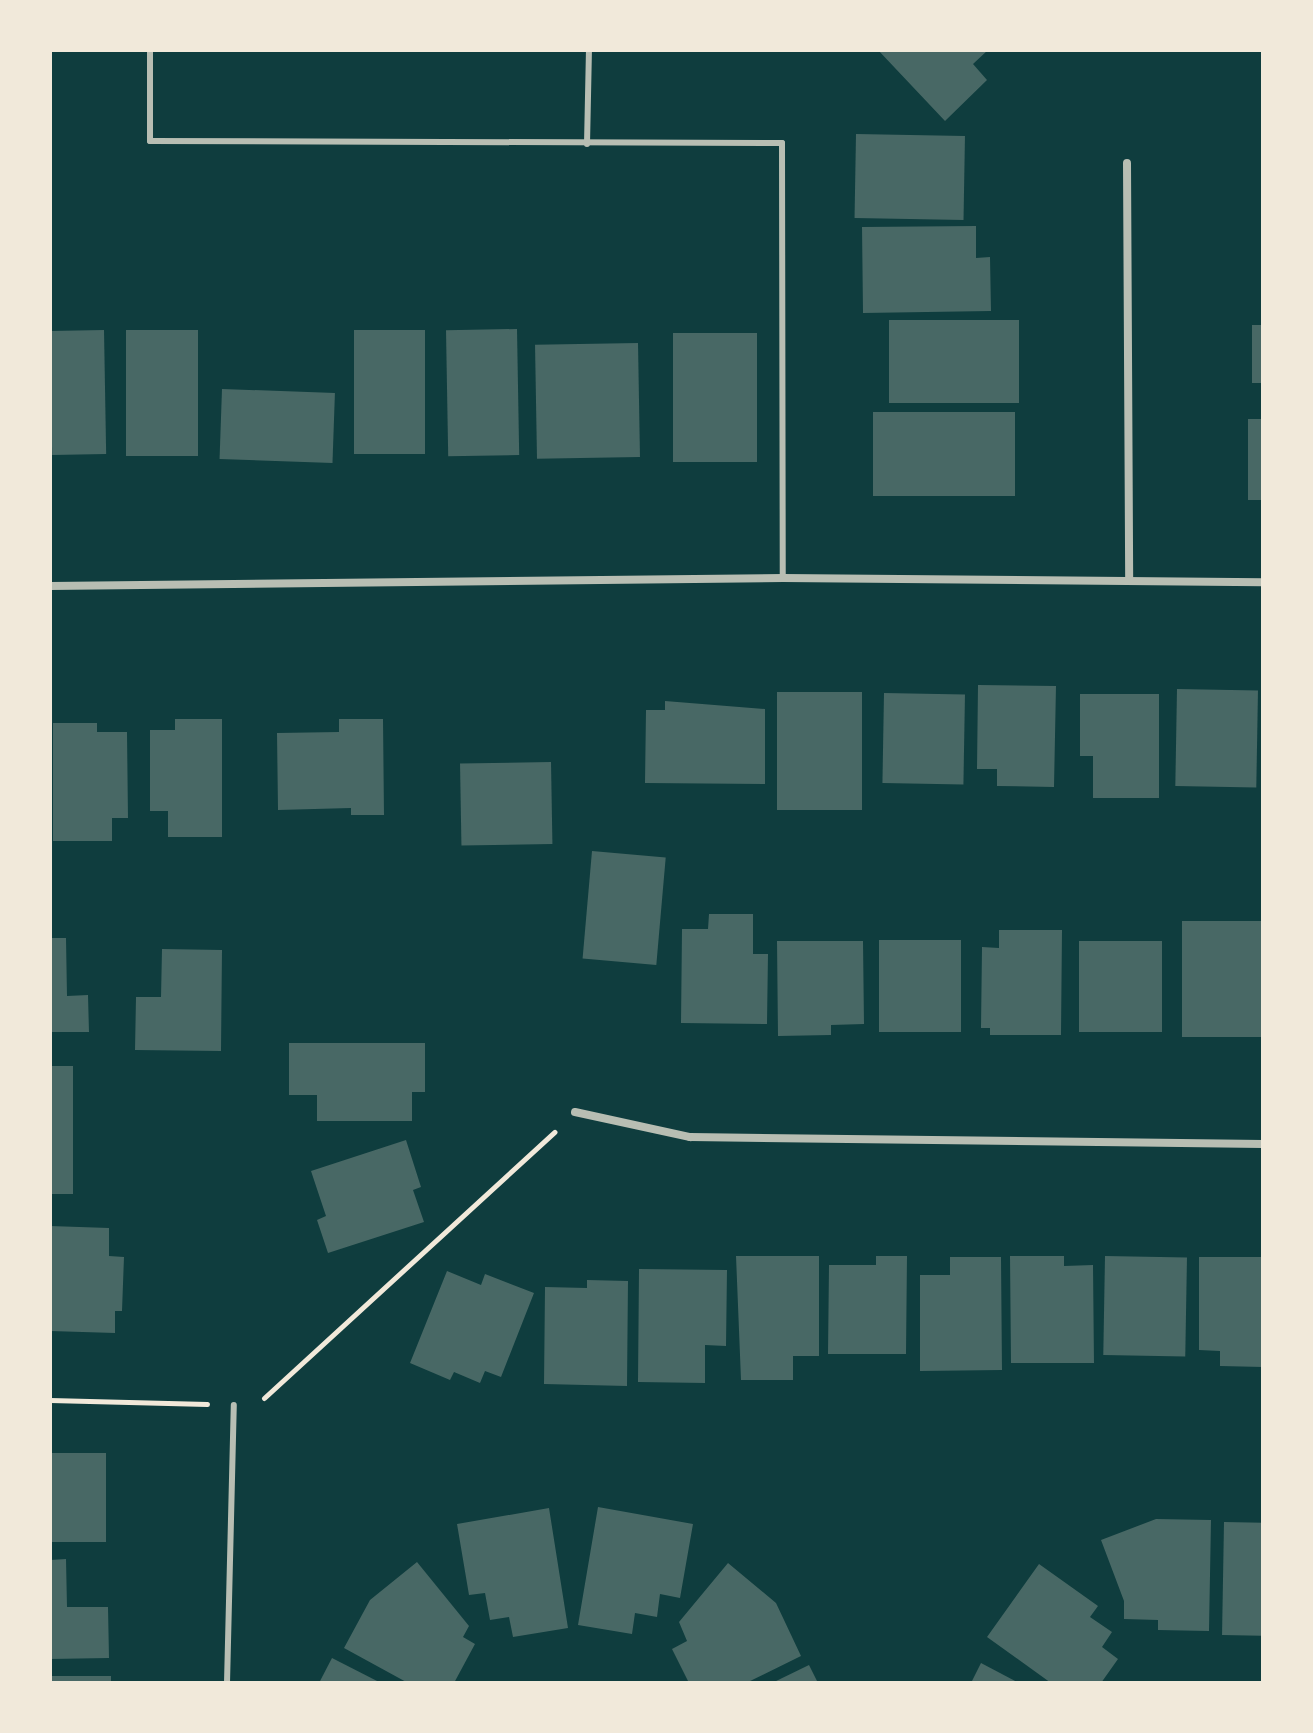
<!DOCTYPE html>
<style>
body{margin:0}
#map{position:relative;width:1313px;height:1733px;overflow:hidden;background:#0f3d3e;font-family:"DejaVu Sans",sans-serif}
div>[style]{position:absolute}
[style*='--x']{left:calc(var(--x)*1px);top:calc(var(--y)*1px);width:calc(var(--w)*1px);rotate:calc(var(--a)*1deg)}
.building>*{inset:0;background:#486865;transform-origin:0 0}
.path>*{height:5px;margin:-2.5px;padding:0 2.5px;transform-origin:2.5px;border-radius:2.5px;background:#f1e9da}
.service>*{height:6px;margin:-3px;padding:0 3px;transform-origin:3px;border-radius:3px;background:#b8beb3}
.minor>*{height:8px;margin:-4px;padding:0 4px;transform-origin:4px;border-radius:4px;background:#b8beb3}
span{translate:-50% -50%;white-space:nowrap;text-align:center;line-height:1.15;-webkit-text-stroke:6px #f1e9da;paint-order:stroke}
.frame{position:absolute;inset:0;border:52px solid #f1e9da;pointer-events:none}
</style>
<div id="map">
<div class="building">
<i style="clip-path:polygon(878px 50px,988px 50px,973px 64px,987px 80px,945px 121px)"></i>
<i style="left:856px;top:134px;width:109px;height:84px;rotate:1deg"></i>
<i style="clip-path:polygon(976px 226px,976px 258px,990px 257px,991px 311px,863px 313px,862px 227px)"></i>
<i style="left:889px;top:320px;width:130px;height:83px"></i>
<i style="left:1252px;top:325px;width:11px;height:58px"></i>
<i style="left:517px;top:329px;width:126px;height:71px;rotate:89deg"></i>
<i style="left:104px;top:330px;width:124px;height:54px;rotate:89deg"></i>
<i style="left:198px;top:330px;width:126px;height:72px;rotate:90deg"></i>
<i style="left:425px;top:330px;width:124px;height:71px;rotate:90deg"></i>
<i style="left:673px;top:333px;width:84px;height:129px"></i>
<i style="left:638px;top:343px;width:114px;height:103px;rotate:89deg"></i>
<i style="left:222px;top:389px;width:113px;height:70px;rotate:2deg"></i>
<i style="left:873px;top:412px;width:142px;height:84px"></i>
<i style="left:1248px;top:419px;width:15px;height:81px"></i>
<i style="clip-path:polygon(978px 685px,1056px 686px,1054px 787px,997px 786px,997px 769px,977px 769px)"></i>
<i style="left:1177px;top:689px;width:81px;height:97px;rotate:1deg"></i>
<i style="left:862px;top:692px;width:118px;height:85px;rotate:90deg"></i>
<i style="left:884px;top:693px;width:81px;height:90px;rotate:1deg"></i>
<i style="clip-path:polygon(1080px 694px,1159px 694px,1159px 798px,1093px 798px,1093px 756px,1080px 756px)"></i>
<i style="clip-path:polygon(665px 701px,765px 709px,765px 784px,645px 783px,646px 710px,665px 710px)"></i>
<i style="clip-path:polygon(175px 719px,222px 719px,222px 837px,168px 837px,168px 811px,150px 811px,150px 730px,175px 730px)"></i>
<i style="clip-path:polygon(339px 719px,383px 719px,384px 815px,351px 815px,351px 808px,278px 810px,277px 733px,339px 732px)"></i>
<i style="clip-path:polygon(53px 723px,97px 723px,97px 732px,127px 732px,128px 818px,112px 818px,112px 841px,53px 841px)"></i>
<i style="left:551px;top:762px;width:82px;height:91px;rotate:89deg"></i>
<i style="left:592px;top:851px;width:74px;height:108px;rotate:5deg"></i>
<i style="clip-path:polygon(709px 914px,753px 914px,753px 954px,768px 954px,767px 1024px,681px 1023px,682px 929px,708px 929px)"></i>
<i style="left:1182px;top:921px;width:80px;height:116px"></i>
<i style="clip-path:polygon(999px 930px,1062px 930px,1061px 1035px,990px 1035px,990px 1028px,981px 1028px,982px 947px,999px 948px)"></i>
<i style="clip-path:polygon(50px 938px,66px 938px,67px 996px,88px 995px,89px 1032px,50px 1032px)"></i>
<i style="left:879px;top:940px;width:82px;height:92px"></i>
<i style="clip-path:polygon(777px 941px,863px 941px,864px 1024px,831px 1025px,831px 1035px,778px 1036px)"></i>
<i style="left:1079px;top:941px;width:83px;height:91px"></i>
<i style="clip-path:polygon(162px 949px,222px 950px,221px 1051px,135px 1050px,136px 997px,161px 997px)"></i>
<i style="clip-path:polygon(289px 1043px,425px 1043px,425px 1092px,412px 1092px,412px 1121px,317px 1121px,317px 1095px,289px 1095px)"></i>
<i style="left:50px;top:1066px;width:23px;height:128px"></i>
<i style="clip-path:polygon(406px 1140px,421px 1187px,413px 1190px,424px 1222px,328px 1253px,317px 1220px,326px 1216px,311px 1171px)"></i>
<i style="clip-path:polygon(50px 1226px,109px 1228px,109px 1256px,124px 1257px,122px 1311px,115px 1311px,115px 1333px,50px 1331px)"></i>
<i style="clip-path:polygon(736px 1256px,819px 1256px,819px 1356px,793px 1356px,793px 1380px,741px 1380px)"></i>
<i style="clip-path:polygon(876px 1256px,907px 1256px,906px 1354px,828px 1354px,829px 1265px,876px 1265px)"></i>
<i style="clip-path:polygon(1010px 1256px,1064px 1256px,1064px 1266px,1093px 1265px,1094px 1363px,1011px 1363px)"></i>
<i style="left:1105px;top:1256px;width:82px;height:99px;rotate:1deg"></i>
<i style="clip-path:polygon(950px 1257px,1001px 1257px,1002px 1370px,920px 1371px,920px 1275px,950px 1275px)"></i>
<i style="clip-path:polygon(1199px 1257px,1263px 1257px,1263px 1367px,1220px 1366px,1220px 1351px,1199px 1350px)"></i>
<i style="clip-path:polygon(639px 1269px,727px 1270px,726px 1346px,705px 1345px,705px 1383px,638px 1382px)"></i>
<i style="clip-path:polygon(447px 1271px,481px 1285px,485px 1274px,534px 1293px,501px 1377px,485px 1371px,480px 1383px,454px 1372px,450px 1380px,410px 1363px)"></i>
<i style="clip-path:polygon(587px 1280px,628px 1281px,627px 1386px,544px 1384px,545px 1287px,587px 1288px)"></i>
<i style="left:50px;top:1453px;width:56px;height:89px"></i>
<i style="clip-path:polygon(598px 1507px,693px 1524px,680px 1598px,660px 1594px,657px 1617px,635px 1613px,632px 1634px,578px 1625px)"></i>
<i style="clip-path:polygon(549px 1508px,568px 1628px,513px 1637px,509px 1617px,490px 1620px,485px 1593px,469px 1595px,457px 1524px)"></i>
<i style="clip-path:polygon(1156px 1519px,1211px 1520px,1209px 1631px,1158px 1630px,1158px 1620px,1124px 1619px,1124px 1601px,1101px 1540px)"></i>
<i style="left:1224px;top:1522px;width:39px;height:113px;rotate:1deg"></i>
<i style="clip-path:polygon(66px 1559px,67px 1607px,108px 1607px,109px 1658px,50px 1659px,50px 1560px)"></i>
<i style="clip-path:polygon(417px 1562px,469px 1626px,463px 1637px,475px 1644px,454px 1683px,408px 1683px,344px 1648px,370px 1600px)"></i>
<i style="clip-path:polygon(728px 1563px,776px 1603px,801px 1656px,746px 1683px,689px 1683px,672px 1649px,687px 1641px,679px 1622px)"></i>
<i style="clip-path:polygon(1039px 1564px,1098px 1606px,1090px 1617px,1112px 1632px,1102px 1647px,1118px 1659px,1101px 1683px,1051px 1683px,987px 1637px)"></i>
<i style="clip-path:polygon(332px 1658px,381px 1683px,319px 1683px)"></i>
<i style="clip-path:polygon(981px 1663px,1019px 1683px,971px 1683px)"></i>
<i style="clip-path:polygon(809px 1665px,818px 1683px,772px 1683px)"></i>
<i style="left:50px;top:1676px;width:61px;height:7px"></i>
</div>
<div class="path">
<i style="--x:264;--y:1398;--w:394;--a:-42.5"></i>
<i style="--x:50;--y:1400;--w:157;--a:1.5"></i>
</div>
<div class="service">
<i style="--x:150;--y:50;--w:91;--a:90"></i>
<i style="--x:150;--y:141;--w:632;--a:0.18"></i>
<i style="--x:782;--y:143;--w:435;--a:89.9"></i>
<i style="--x:587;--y:144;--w:94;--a:-88.8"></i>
<i style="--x:227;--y:1683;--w:278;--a:-88.6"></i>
</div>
<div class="minor">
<i style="--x:1127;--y:163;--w:418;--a:89.7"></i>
<i style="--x:50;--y:586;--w:733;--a:-0.63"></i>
<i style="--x:783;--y:578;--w:480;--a:0.5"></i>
<i style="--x:575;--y:1112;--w:118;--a:12.3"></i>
<i style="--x:690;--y:1137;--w:573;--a:0.7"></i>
</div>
<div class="frame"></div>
</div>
